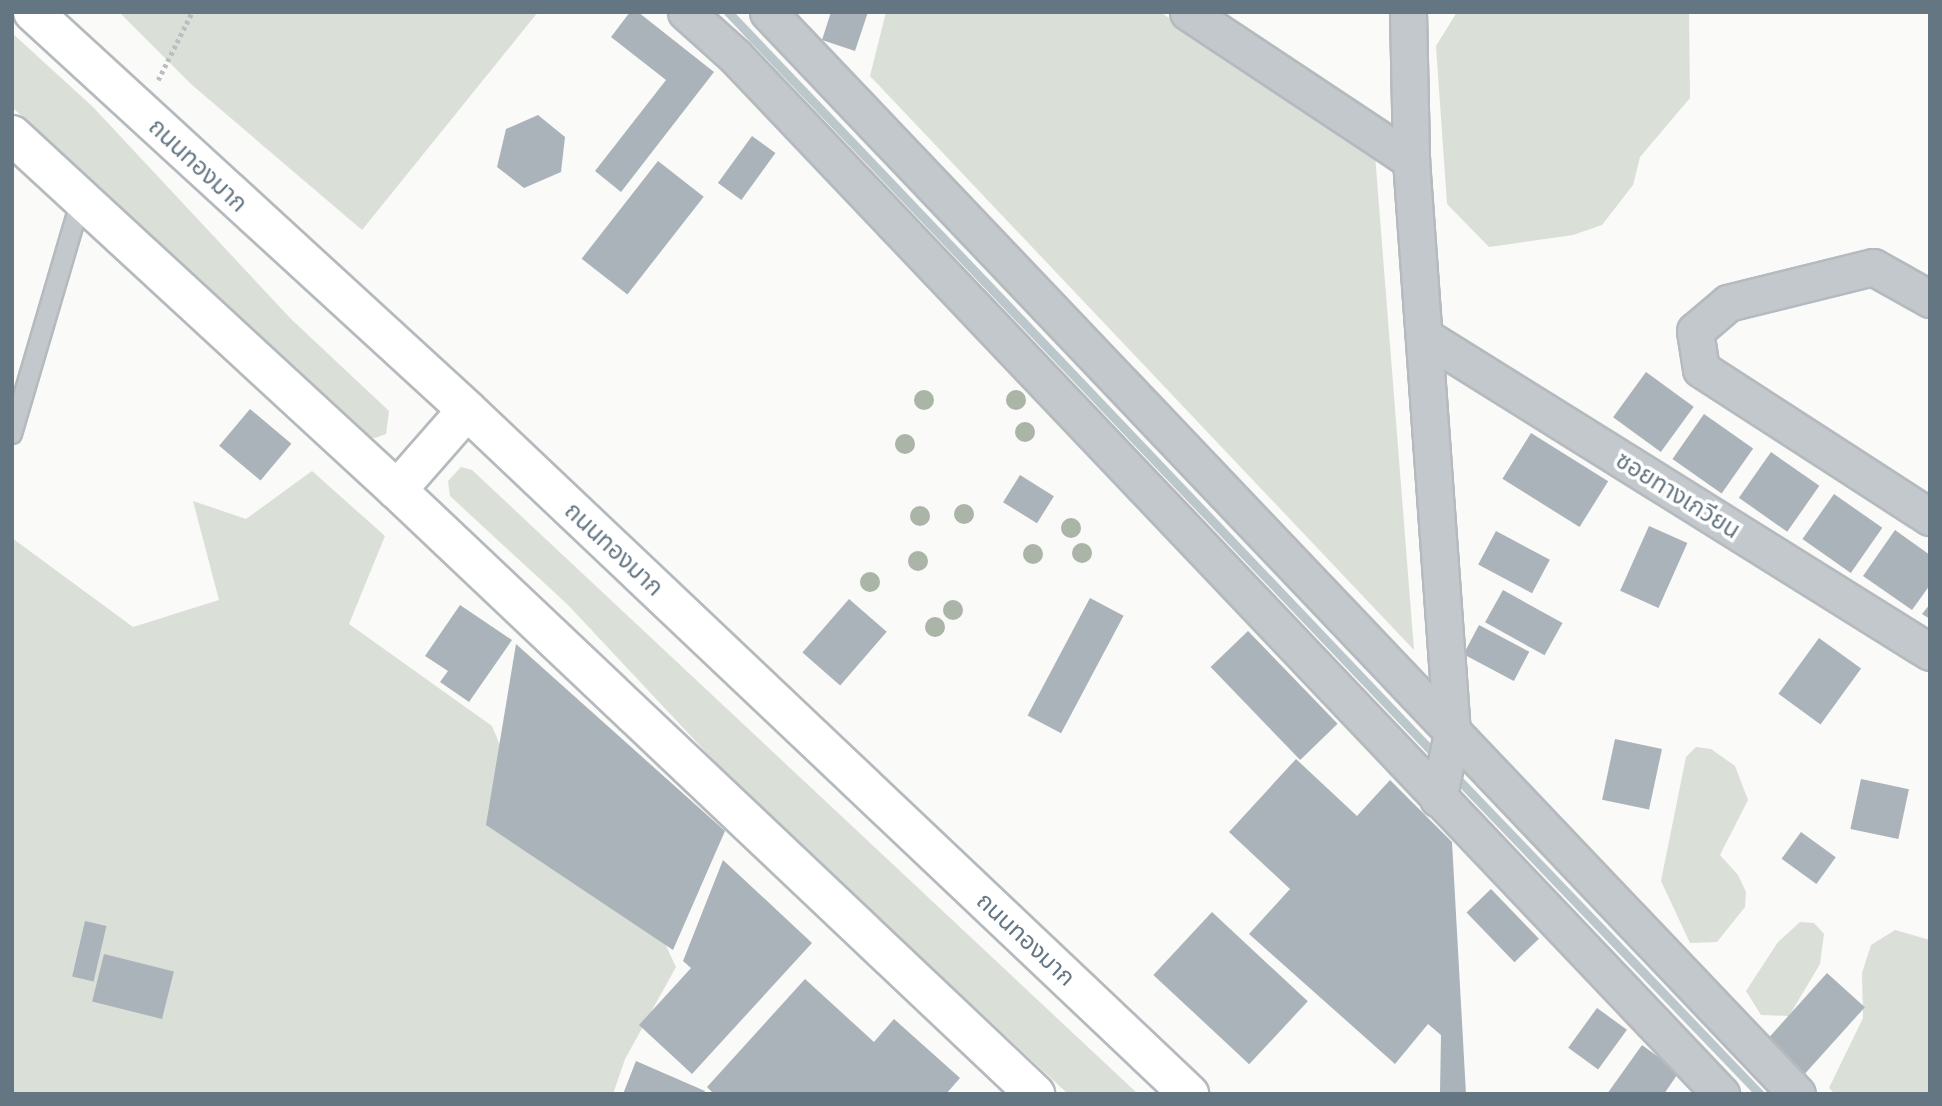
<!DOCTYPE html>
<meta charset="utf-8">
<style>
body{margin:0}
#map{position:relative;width:1942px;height:1106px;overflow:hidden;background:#fafaf8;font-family:"Asap Condensed","Noto Sans Thai",sans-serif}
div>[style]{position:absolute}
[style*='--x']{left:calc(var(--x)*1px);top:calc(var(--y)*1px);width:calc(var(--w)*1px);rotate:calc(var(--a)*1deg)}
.green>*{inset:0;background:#dadfd7}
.stream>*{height:9px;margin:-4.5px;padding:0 4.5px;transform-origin:4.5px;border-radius:4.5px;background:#bbc7cb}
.building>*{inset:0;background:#aab3b9;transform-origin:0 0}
.path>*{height:4.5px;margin-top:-2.25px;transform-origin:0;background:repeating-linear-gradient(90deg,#bbbfc2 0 3.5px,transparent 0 7px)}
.roads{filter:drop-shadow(2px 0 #b5babe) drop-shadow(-2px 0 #b5babe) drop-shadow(0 2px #b5babe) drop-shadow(0 -2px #b5babe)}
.lane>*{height:18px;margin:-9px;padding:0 9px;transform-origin:9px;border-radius:9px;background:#c3c8cc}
.street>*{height:35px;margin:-17.5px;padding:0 17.5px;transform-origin:17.5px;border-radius:17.5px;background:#c3c8cc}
.primary>*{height:38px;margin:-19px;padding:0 19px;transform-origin:19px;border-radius:19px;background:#fff}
.trees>*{width:20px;height:20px;margin:-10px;border-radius:50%;background:#aab4a7}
span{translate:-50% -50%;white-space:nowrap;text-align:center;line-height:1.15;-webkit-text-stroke:7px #fff;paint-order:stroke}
.street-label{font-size:24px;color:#657683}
.frame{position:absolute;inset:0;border:14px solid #657683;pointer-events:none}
</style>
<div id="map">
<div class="green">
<i style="clip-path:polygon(119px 12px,538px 12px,362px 230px,192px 85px)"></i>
<i style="clip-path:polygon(886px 12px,1160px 12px,1375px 155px,1414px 650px,870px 76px)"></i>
<i style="clip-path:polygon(1457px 12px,1689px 12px,1690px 98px,1640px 157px,1633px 185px,1602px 225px,1573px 235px,1489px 247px,1447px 204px,1436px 46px)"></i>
<i style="clip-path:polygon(12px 33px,93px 107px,291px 319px,389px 411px,386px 434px,375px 438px,362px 435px,12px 107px)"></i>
<i style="clip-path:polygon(461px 467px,472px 470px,1138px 1094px,1068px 1094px,749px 798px,568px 605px,450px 496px,448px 481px)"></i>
<i style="clip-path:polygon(312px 471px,385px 536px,349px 624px,492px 726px,525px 805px,651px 914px,676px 967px,625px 1059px,613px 1094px,12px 1094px,12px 538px,133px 627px,219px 600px,193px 501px,246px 519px)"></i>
<i style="clip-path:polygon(1696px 747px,1711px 749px,1735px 766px,1748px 800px,1720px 855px,1738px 875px,1746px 892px,1745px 907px,1717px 942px,1690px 943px,1661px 881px,1686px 757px)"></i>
<i style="clip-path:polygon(1800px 922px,1814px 923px,1824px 934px,1820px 964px,1789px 1016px,1761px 1015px,1746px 991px,1778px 942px)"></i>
<i style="clip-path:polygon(1895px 930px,1930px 940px,1930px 1094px,1835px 1094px,1829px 1088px,1863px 1018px,1862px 973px,1871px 945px)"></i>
</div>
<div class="stream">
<i style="--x:728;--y:12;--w:1031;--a:46.41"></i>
<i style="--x:1453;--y:774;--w:443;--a:46.2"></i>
</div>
<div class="building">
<i style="clip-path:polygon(630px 12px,638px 12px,714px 72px,621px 192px,595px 171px,666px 80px,611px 37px)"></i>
<i style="clip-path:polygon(831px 12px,868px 12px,855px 51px,822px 40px)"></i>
<i style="clip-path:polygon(538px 115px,565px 137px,561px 172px,524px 188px,497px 167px,506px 129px)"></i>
<i style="left:752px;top:136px;width:29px;height:58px;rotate:36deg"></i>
<i style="left:658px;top:161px;width:58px;height:124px;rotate:38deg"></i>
<i style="left:1646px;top:372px;width:59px;height:56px;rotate:36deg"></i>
<i style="left:250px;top:409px;width:54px;height:48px;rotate:40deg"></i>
<i style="left:1704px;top:414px;width:60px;height:55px;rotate:35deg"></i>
<i style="left:1531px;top:433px;width:91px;height:54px;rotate:32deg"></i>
<i style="left:1771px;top:452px;width:59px;height:56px;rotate:35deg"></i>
<i style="left:1020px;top:475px;width:40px;height:32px;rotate:32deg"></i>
<i style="left:1834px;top:494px;width:59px;height:55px;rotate:35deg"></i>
<i style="left:1649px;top:526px;width:42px;height:71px;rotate:24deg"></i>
<i style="clip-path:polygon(1895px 530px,1930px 555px,1930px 585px,1912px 610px,1863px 576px)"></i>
<i style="left:1496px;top:531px;width:61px;height:38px;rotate:28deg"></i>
<i style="left:1503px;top:590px;width:68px;height:37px;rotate:29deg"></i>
<i style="left:1090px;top:598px;width:38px;height:133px;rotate:28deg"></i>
<i style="left:849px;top:599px;width:50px;height:71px;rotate:41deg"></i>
<i style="clip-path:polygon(1930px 604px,1930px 619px,1922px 614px)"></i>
<i style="clip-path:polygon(460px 605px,512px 640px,469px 702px,440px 682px,448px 671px,425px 656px)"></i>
<i style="left:1479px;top:625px;width:57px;height:33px;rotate:28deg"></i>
<i style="left:1248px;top:631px;width:129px;height:52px;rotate:46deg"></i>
<i style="left:1819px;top:638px;width:52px;height:69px;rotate:36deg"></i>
<i style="clip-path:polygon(516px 644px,725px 831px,673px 950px,486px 825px)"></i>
<i style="left:1615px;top:739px;width:48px;height:62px;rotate:12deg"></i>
<i style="clip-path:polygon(1296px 759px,1357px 816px,1390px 780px,1452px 842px,1466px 1094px,1440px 1092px,1441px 1035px,1428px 1024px,1395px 1064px,1249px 934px,1290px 889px,1229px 832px)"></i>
<i style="left:1861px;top:779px;width:49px;height:51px;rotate:12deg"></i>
<i style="left:1801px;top:832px;width:43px;height:33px;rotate:36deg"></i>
<i style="clip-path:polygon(723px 860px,812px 943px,692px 1074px,639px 1025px,691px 968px,683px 961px)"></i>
<i style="left:1491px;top:889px;width:69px;height:34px;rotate:46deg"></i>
<i style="left:1212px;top:912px;width:131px;height:86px;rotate:43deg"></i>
<i style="left:85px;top:921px;width:22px;height:57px;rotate:13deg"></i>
<i style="left:104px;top:954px;width:72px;height:49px;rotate:14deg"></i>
<i style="left:1827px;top:973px;width:51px;height:91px;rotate:42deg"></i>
<i style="clip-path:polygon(805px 979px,874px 1042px,894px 1019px,960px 1078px,946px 1094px,714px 1094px,707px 1087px)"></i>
<i style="left:1597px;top:1008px;width:37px;height:49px;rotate:36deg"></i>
<i style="clip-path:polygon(1642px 1045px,1679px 1072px,1664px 1094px,1607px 1094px)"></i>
<i style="clip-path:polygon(636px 1061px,705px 1091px,704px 1094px,623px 1094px)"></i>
</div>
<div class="path">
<i style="--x:158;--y:80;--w:76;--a:-63.4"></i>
</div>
<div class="roads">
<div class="lane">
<i style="--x:12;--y:434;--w:245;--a:-73.6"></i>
</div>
<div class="street">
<i style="--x:686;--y:12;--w:66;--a:41.9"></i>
<i style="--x:735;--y:56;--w:1432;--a:46.47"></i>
<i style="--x:768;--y:12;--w:1493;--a:46.44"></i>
<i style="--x:1188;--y:12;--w:268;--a:33.6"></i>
<i style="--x:1408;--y:12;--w:148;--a:88.8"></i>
<i style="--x:1411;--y:160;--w:575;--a:85.91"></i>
<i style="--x:1452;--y:734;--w:66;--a:102.2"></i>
<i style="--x:1930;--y:299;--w:65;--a:-150.7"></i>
<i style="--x:1873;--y:267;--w:149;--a:166.1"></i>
<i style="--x:1728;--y:303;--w:43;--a:139.7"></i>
<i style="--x:1695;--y:331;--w:38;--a:81"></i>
<i style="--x:1701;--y:369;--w:273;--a:32.9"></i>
<i style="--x:1427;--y:338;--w:593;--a:31.97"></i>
</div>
<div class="primary">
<i style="--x:33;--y:12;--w:589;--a:42.52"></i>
<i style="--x:467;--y:410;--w:995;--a:43.45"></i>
<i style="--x:12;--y:135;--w:524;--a:42.68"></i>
<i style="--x:397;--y:490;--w:879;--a:43.43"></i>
<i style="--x:397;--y:490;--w:106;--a:-48.8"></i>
</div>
</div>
<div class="trees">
<i style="left:924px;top:400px"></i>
<i style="left:1016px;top:400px"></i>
<i style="left:1025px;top:432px"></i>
<i style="left:905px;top:444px"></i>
<i style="left:964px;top:514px"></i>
<i style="left:920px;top:516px"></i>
<i style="left:1071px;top:528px"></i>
<i style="left:1082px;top:553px"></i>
<i style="left:1033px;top:554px"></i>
<i style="left:918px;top:561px"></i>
<i style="left:870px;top:582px"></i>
<i style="left:953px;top:610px"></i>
<i style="left:935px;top:627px"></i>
</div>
<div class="street-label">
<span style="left:198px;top:165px;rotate:43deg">ถนนทองมาก</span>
<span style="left:1678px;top:495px;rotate:32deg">ซอยทางเกวียน</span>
<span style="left:614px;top:549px;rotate:43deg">ถนนทองมาก</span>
<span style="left:1026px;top:939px;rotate:43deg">ถนนทองมาก</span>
</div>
<div class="frame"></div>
</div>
